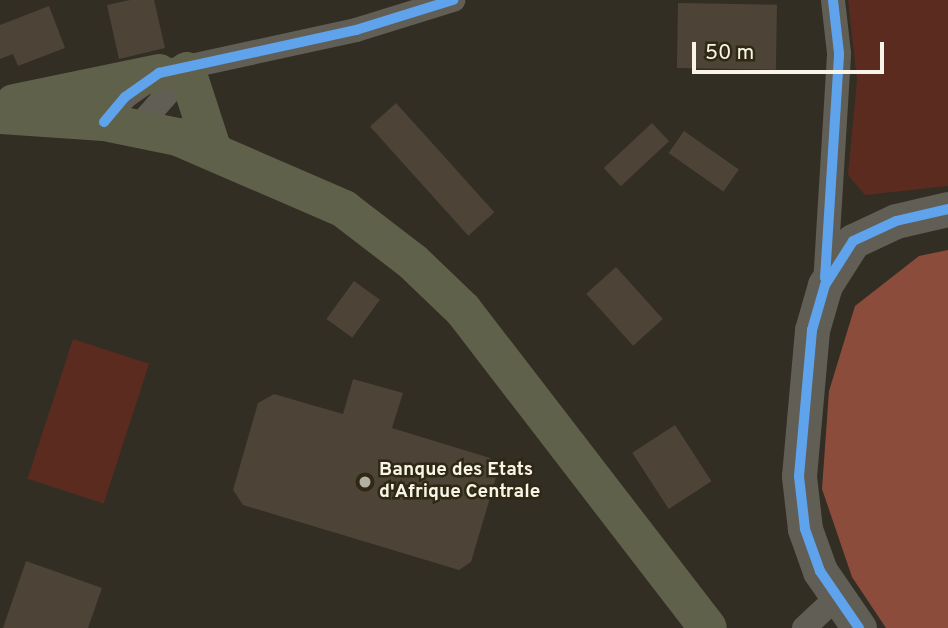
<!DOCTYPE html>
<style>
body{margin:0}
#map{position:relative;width:948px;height:628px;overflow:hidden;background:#322e24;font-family:Overpass,sans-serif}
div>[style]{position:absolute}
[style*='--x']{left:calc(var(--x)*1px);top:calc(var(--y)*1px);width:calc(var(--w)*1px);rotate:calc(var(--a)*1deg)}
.green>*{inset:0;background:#5c2b1f;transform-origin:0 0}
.forest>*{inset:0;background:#8c4c3c}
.building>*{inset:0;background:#4d4336;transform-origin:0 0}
.street>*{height:24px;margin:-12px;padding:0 12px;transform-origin:12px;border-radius:12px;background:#615e56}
.secondary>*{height:35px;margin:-17.5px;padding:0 17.5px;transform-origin:17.5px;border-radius:17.5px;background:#615e56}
.highway>*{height:38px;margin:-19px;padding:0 19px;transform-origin:19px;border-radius:19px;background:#60614a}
.cycleway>*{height:10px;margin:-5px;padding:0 5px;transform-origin:5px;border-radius:5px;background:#60a3ed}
.dots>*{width:19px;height:19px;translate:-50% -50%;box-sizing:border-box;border:4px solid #2e2814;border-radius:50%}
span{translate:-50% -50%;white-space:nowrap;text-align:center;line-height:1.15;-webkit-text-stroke:5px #2e2814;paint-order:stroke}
.poi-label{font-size:19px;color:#f8f4e8;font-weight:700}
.left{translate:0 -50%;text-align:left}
.scale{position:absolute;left:692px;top:42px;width:192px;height:32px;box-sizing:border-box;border:4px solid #f8f4e8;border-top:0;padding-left:9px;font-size:21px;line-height:24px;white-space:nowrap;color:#f8f4e8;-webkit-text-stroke:5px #2e2814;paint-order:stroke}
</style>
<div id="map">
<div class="green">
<i style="clip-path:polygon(848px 0,948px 0,948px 186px,865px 195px,848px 175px,857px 80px)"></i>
<i style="left:73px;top:339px;width:80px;height:147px;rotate:18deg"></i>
</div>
<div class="forest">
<i style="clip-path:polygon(948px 250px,948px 628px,886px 628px,852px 577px,822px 489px,829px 391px,855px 306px,919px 256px)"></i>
</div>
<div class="building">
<i style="clip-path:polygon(130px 0,154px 0,165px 48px,119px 59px,107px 5px)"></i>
<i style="left:678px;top:3px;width:99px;height:65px;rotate:1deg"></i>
<i style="clip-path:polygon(49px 6px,65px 48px,18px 66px,13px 54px,0 59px,0 25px)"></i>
<i style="left:396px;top:103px;width:147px;height:35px;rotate:48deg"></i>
<i style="left:652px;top:123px;width:25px;height:66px;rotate:47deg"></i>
<i style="left:684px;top:131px;width:67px;height:27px;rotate:35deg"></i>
<i style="left:616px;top:267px;width:70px;height:40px;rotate:48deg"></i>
<i style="left:354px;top:281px;width:32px;height:47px;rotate:36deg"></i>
<i style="clip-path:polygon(353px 379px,403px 393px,392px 428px,490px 458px,497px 474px,471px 562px,459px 570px,243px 505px,233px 490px,258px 403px,274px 394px,343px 414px)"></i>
<i style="left:675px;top:425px;width:67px;height:51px;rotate:57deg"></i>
<i style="clip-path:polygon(26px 561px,102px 588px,88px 628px,3px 628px)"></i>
</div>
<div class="street">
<i style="--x:104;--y:122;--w:33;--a:-50"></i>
<i style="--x:125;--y:97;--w:42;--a:-35.2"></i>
<i style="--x:159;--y:73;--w:202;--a:-12.3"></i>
<i style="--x:356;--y:30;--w:102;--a:-17.2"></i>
<i style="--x:137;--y:128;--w:81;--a:-48.5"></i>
<i style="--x:825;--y:284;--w:231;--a:-86.5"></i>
<i style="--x:839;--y:53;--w:53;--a:-96.5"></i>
<i style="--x:804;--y:628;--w:42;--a:-43.1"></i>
</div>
<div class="secondary">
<i style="--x:859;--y:628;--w:69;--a:-124.4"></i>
<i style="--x:820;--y:571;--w:45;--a:-109.7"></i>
<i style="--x:805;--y:529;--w:53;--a:-96.5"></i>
<i style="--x:799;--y:476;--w:147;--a:-84.9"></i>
<i style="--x:812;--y:330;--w:47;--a:-73.9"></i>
<i style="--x:825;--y:285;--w:52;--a:-57.5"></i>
<i style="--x:853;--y:241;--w:47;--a:-24.9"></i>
<i style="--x:896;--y:221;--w:53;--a:-13"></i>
</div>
<div class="highway">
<i style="--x:187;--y:71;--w:81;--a:72"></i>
<i style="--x:14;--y:103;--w:148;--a:-11.7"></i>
<i style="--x:0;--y:115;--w:104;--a:3.9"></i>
<i style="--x:104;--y:122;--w:76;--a:11.5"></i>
<i style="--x:178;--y:137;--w:181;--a:23.4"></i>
<i style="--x:344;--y:209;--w:87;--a:37.5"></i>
<i style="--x:413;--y:262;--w:69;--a:43.8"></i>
<i style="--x:463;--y:310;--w:401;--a:52.4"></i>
</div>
<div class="cycleway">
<i style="--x:104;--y:122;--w:33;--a:-50"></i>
<i style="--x:125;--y:97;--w:42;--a:-35.2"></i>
<i style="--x:159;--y:73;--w:202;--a:-12.3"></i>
<i style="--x:356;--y:30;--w:102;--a:-17.2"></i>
<i style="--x:825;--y:278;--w:225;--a:-86.4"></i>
<i style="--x:839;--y:53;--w:53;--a:-96.5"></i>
<i style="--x:859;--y:628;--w:69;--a:-124.4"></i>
<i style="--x:820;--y:571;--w:45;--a:-109.7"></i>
<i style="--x:805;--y:529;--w:53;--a:-96.5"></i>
<i style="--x:799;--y:476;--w:147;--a:-84.9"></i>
<i style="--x:812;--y:330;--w:47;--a:-73.9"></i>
<i style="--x:825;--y:285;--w:52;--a:-57.5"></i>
<i style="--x:853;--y:241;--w:47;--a:-24.9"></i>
<i style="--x:896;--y:221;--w:53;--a:-13"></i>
</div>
<div class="dots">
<i style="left:365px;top:482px;background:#b3afa3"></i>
</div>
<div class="poi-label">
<span class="left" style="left:379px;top:482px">Banque des Etats<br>d'Afrique Centrale</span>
</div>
<div class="scale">50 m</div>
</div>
